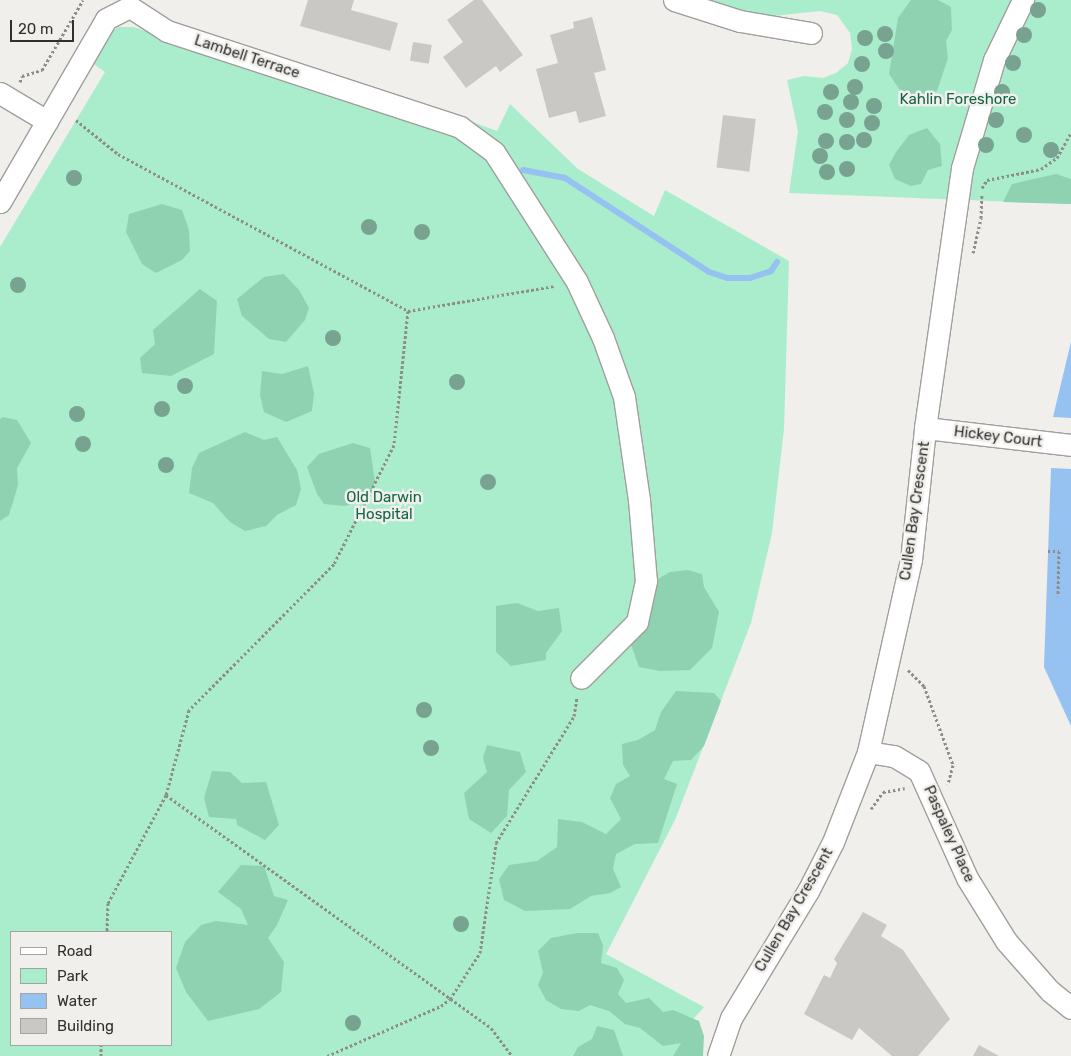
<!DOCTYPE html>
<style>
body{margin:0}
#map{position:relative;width:1071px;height:1056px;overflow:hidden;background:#f0efeb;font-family:Rubik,sans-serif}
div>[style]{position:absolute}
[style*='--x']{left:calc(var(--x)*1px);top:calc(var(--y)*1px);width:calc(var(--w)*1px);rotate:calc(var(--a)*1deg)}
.green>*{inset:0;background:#aaedcc}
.forest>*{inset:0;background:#8fd2b1}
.water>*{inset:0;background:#95c2f1}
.stream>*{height:6px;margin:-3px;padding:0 3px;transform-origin:3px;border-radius:3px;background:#95c2f1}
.building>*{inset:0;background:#cac8c5;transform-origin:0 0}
.path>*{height:3px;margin-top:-1.5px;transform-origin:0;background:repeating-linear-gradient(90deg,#8e8d8a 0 2.5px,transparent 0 5px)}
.roads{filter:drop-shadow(1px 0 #a09f9c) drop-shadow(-1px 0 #a09f9c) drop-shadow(0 1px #a09f9c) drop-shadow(0 -1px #a09f9c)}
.minor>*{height:21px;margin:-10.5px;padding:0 10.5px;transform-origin:10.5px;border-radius:10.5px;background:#fff}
.trees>*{width:16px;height:16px;margin:-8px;border-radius:50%;background:#77a390}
span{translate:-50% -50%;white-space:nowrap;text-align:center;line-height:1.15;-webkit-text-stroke:5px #f0efeb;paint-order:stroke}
.street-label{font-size:15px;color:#30302e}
.park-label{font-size:15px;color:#146546}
.legend{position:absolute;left:10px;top:931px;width:162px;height:115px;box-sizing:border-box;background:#f0efeb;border:1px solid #a3a39f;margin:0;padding:6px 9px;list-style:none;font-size:15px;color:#30302e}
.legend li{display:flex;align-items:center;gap:10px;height:25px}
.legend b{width:25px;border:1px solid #a3a39f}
.scale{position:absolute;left:10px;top:20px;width:64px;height:22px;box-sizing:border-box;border:2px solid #30302e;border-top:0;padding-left:6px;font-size:15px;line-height:18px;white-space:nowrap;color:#30302e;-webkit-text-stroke:4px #f0efeb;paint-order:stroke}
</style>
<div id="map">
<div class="green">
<i style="clip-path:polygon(693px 0,1071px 0,1071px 204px,789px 193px,798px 131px,787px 80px,804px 76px,823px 78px,836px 73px,848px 63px,852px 49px,850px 33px,837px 15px,820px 11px,756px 18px)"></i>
<i style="clip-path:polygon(evenodd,118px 27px,134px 27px,409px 121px,417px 102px,497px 131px,510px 104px,578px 169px,654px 216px,665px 190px,789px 261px,784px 429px,772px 533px,751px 623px,675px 820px,606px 954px,704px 1007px,689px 1024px,690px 1056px,0 1056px,0 247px,105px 72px,92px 63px,105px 38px,118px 27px,11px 932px,171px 932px,171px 1045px,11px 1045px,11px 932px)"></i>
</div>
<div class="forest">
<i style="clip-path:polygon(911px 0,938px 0,951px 7px,952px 30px,946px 41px,948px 58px,937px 91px,914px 97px,899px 89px,889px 74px,898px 18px)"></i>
<i style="clip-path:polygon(927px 128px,940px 144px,942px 166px,928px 170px,921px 184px,911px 186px,895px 179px,889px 165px,896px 152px,909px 135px)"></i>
<i style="clip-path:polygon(1056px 174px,1071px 179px,1071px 204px,1003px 202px,1012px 184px)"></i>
<i style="clip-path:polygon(162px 204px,182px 210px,189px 230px,190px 251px,182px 260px,156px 273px,142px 264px,126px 232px,129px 214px)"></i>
<i style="clip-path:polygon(284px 274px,299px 290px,309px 308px,305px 320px,286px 342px,269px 339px,242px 316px,237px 299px,264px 277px)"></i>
<i style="clip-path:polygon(200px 289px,217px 301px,214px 354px,171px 376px,142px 373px,140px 358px,155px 344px,153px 330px)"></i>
<i style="clip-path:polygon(308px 366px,314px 393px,312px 411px,286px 422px,264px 412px,260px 395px,262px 371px,282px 374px)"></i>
<i style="clip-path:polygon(3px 417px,17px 420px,31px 443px,17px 468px,18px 485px,9px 515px,0 521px,0 419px)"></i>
<i style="clip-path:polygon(245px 432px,264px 440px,277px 437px,297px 470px,301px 489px,296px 505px,277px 515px,266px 526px,245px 531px,230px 522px,213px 503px,189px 493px,192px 468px,199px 453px)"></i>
<i style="clip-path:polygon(353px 443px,370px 448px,375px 482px,367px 501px,345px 506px,324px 504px,317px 494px,307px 467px,319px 454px)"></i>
<i style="clip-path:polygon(688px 570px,702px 574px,704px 587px,719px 612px,712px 648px,690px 670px,660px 671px,639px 667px,629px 639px,656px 580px,670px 572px)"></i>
<i style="clip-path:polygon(517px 603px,538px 611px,559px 608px,562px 631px,546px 653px,546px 660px,511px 666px,496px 652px,496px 606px)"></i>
<i style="clip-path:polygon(676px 691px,714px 693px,721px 701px,704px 746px,691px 760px,673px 761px,664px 779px,677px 784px,658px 843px,635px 844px,616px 854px,613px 869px,621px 887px,610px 893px,591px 896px,570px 909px,525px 911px,504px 900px,499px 879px,509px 865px,537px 861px,557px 847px,558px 819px,582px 822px,606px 834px,621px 819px,610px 798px,616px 784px,630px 776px,623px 765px,622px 744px,638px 740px,655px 730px,661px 712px)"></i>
<i style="clip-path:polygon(487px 745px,520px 752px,526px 772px,509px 790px,507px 816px,491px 833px,469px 819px,464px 793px,487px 772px,483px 758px)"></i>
<i style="clip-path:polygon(212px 771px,230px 772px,242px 783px,266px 782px,279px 825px,265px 840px,237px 825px,236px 819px,209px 817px,204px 798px)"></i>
<i style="clip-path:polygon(241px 865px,264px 866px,274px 896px,288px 900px,277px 925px,268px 938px,284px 962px,281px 992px,259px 1009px,208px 1021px,186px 992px,176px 968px,185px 942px,201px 925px,216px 921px,248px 925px,241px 909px,218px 892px)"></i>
<i style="clip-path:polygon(577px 933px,598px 933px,603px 945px,601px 963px,617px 968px,624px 980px,618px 994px,626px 1003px,649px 998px,663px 1012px,673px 1010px,699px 1021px,704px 1036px,703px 1056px,673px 1056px,681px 1043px,663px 1046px,640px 1028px,625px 1024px,609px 1011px,590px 1005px,579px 1011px,561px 1009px,546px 1000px,538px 985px,543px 973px,538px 951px,551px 938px)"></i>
<i style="clip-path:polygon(597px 1026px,614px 1030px,623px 1056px,573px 1056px,578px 1047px,592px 1039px)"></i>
</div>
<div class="water">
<i style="clip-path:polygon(1071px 342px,1071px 418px,1053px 417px)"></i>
<i style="clip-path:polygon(1051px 468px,1071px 469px,1071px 726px,1044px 667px)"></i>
</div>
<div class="stream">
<i style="--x:523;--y:170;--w:43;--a:10.8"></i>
<i style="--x:565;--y:178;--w:172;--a:33.1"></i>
<i style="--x:709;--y:272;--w:19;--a:18"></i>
<i style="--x:727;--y:278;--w:23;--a:0"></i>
<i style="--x:750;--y:278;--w:22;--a:-18"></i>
<i style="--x:771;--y:271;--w:11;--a:-56"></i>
</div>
<div class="building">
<i style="clip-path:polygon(308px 0,354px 0,351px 10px,398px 23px,390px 51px,300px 26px)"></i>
<i style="clip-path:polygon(474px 0,482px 0,523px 55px,500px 72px,496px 66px,466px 88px,443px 57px,463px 42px,447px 20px)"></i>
<i style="clip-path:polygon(592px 17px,606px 70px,594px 73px,606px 116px,579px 123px,576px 111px,549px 118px,536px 69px,558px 63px,550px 35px,574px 28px,573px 22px)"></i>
<i style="left:413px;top:42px;width:19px;height:19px;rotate:9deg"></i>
<i style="left:723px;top:115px;width:33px;height:53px;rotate:7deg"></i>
<i style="clip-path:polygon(863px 912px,887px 925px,881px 936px,903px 950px,950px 1019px,918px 1056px,892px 1056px,859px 1028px,852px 1040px,804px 1014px,824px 975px,830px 978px,837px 963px,834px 959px)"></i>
<i style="clip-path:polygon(979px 1045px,999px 1056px,973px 1056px)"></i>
</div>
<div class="path">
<i style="--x:20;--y:82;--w:6;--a:-72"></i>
<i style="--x:22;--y:76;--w:21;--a:-17"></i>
<i style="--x:42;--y:70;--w:81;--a:-59.6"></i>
<i style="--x:76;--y:120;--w:54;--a:39"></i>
<i style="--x:118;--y:154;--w:330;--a:28.4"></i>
<i style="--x:408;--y:311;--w:135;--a:96"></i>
<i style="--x:394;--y:445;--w:133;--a:116.8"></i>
<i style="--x:334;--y:564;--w:206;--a:134.8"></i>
<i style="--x:189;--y:710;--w:88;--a:105.1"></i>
<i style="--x:166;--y:795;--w:123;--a:118.2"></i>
<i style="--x:108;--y:903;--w:29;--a:92"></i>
<i style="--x:982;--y:188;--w:9;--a:-58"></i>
<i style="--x:987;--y:180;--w:55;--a:-11.5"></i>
<i style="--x:1041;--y:169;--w:19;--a:-35"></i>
<i style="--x:1057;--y:158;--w:29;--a:-61"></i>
<i style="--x:973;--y:253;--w:36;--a:-77"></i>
<i style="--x:981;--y:218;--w:23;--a:-88"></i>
<i style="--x:408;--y:311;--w:149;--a:-9.7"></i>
<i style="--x:1048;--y:551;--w:11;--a:0"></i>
<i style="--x:1059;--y:551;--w:45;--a:91.3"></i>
<i style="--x:908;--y:670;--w:23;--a:45"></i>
<i style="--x:924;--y:686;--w:84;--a:69.8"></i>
<i style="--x:953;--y:765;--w:20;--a:105"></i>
<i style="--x:166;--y:795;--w:400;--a:35.6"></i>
<i style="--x:491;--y:1028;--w:35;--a:53"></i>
<i style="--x:871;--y:809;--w:21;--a:-55"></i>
<i style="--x:883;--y:792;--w:22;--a:-10"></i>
<i style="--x:101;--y:1056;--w:11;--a:-90"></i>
<i style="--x:327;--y:1056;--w:124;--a:-23.7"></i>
<i style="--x:441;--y:1006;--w:11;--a:-38"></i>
<i style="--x:450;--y:999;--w:55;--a:-56.9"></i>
<i style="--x:480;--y:953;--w:111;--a:-81.7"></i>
<i style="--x:496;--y:843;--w:149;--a:-58.4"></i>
<i style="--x:574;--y:716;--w:18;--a:-81"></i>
</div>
<div class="roads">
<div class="minor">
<i style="--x:674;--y:0;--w:69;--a:17.7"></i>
<i style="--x:740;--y:21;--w:72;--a:9.6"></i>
<i style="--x:0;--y:93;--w:55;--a:30.8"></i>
<i style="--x:0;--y:202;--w:211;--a:-59.9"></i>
<i style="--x:106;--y:19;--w:27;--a:-27"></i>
<i style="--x:130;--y:7;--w:44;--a:33"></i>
<i style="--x:167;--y:31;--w:308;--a:18.1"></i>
<i style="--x:460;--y:127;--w:42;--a:36.3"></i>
<i style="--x:494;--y:152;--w:154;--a:57.4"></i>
<i style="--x:577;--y:282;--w:62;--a:65.1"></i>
<i style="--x:603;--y:338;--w:63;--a:70.4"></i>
<i style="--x:624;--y:397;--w:104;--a:81.7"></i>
<i style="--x:639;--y:500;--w:81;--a:85.1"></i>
<i style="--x:646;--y:581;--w:42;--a:102.4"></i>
<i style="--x:637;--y:622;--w:79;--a:135"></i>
<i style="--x:925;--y:428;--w:147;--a:6.6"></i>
<i style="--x:868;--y:752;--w:26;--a:9"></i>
<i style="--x:894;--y:756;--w:29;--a:31"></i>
<i style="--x:919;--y:771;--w:117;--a:65.8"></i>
<i style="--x:967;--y:878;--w:74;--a:58.2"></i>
<i style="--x:1006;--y:941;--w:67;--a:48.7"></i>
<i style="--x:1050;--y:991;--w:27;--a:39"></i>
<i style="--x:718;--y:1056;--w:40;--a:-71.1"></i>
<i style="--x:731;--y:1018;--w:149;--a:-58.8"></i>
<i style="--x:808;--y:891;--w:55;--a:-63"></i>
<i style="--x:833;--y:842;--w:97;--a:-68.7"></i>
<i style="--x:868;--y:752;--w:197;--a:-77.4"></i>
<i style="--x:911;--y:560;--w:133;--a:-83.9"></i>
<i style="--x:925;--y:428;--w:263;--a:-81.9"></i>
<i style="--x:962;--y:168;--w:113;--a:-73.5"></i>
<i style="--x:994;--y:60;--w:67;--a:-64.2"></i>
</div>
</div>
<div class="trees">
<i style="left:1038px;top:10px"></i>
<i style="left:885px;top:34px"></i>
<i style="left:1024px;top:35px"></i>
<i style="left:865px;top:38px"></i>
<i style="left:886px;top:51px"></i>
<i style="left:1013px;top:63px"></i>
<i style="left:862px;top:64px"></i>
<i style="left:855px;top:87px"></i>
<i style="left:831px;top:92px"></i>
<i style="left:1002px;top:92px"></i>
<i style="left:851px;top:102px"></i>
<i style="left:874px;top:106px"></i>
<i style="left:825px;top:112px"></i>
<i style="left:847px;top:120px"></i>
<i style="left:996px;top:120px"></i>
<i style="left:872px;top:123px"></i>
<i style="left:1024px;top:135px"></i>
<i style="left:864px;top:140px"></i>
<i style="left:826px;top:141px"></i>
<i style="left:847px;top:142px"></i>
<i style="left:986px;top:145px"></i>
<i style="left:1051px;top:150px"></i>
<i style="left:820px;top:156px"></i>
<i style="left:847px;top:169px"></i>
<i style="left:827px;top:172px"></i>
<i style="left:74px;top:178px"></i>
<i style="left:369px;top:227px"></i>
<i style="left:422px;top:232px"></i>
<i style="left:18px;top:285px"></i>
<i style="left:333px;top:338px"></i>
<i style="left:457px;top:382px"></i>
<i style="left:185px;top:386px"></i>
<i style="left:162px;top:409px"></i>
<i style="left:77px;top:414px"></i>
<i style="left:83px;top:444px"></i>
<i style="left:166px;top:465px"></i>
<i style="left:488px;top:482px"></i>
<i style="left:424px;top:710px"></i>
<i style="left:431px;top:748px"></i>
<i style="left:461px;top:924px"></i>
<i style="left:353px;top:1023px"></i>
</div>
<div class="street-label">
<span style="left:247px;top:57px;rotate:18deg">Lambell Terrace</span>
<span style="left:998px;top:437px;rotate:7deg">Hickey Court</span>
<span style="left:915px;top:511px;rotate:-82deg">Cullen Bay Crescent</span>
<span style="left:949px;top:834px;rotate:66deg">Paspaley Place</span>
<span style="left:794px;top:910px;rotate:-60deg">Cullen Bay Crescent</span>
</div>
<div class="park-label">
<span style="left:958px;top:100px">Kahlin Foreshore</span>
<span style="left:384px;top:506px">Old Darwin<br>Hospital</span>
</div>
<ul class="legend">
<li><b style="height:6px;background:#fff"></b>Road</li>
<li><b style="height:14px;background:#aaedcc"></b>Park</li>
<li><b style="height:14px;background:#95c2f1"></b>Water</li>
<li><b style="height:14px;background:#cac8c5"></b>Building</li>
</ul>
<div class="scale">20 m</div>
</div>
